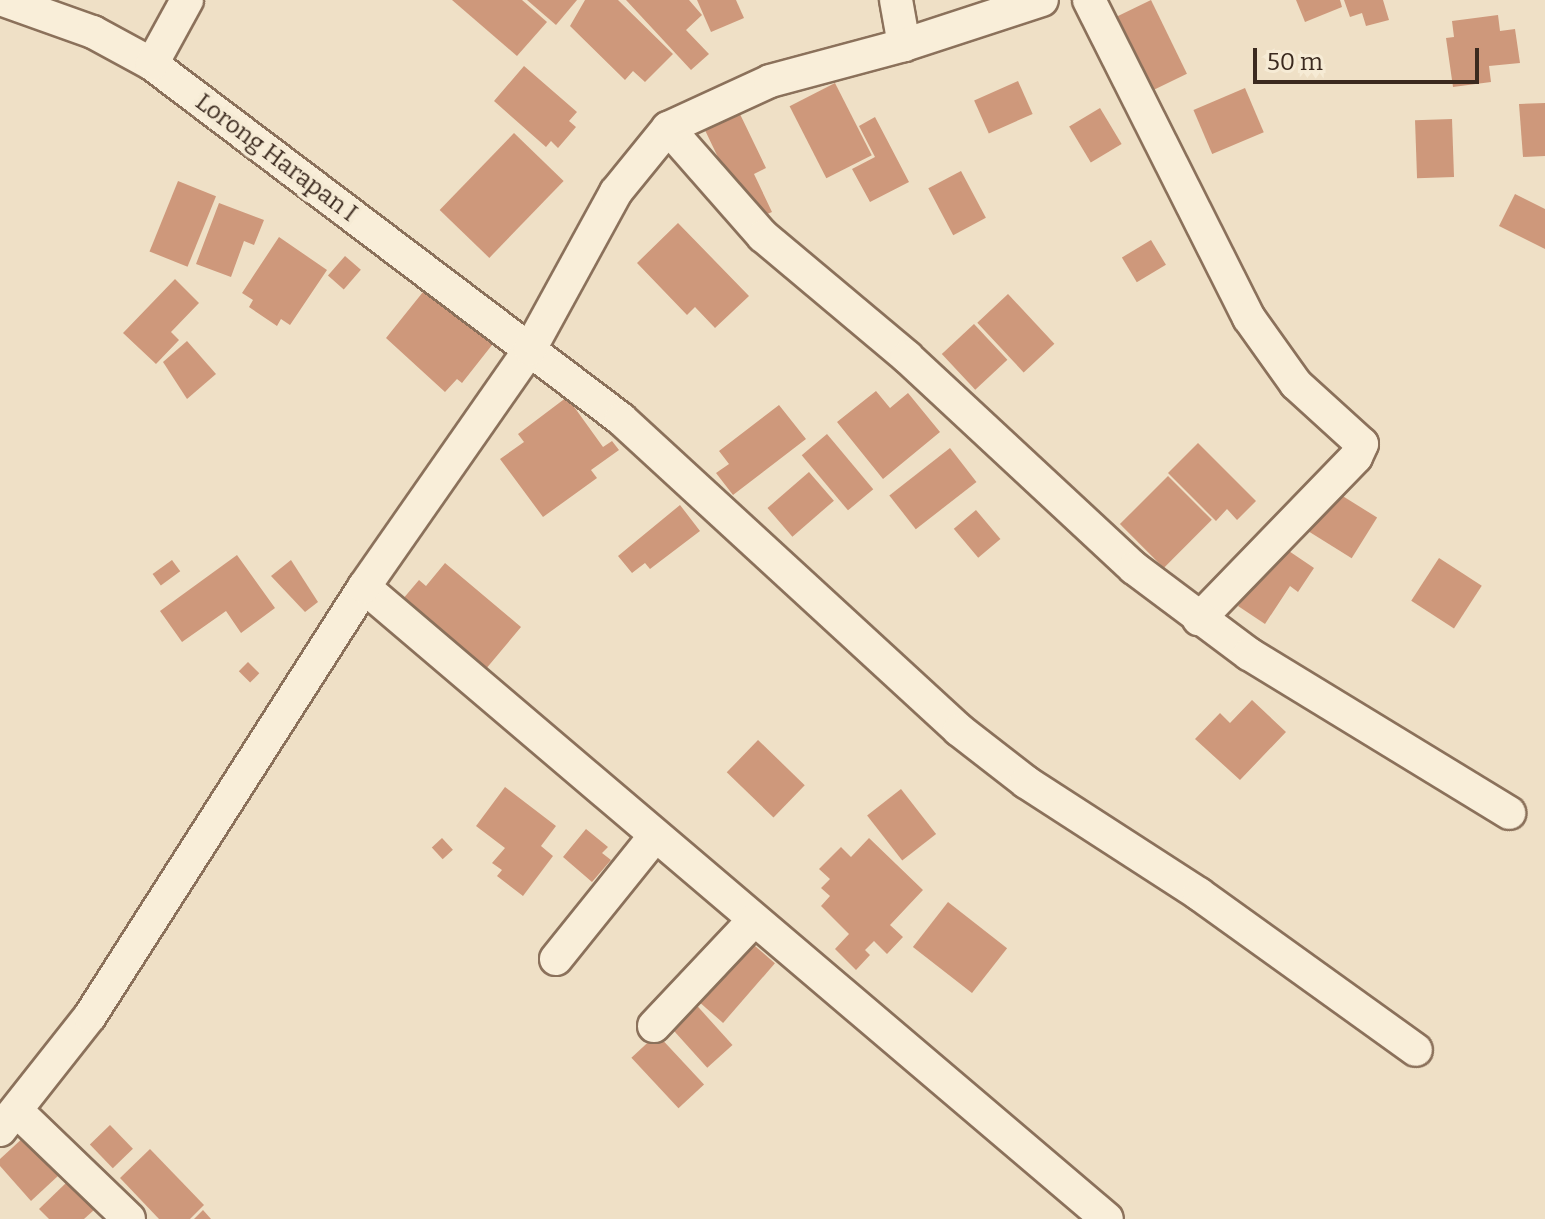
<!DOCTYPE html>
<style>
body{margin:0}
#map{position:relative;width:1545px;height:1219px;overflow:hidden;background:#efe0c6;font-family:Bitter,serif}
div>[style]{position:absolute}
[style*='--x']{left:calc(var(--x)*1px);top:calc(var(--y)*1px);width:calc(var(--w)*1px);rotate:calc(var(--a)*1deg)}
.building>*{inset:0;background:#ce987b;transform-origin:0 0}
.roads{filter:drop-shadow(2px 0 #8b715b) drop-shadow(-2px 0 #8b715b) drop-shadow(0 2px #8b715b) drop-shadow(0 -2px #8b715b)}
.minor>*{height:32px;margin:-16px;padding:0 16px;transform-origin:16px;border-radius:16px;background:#f9eed9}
span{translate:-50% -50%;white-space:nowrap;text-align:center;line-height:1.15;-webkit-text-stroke:7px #f6ebd5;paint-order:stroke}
.street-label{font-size:24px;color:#3b2a1f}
.scale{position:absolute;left:1253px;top:48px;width:226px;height:36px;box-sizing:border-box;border:4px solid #3b2a1f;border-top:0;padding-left:10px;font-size:24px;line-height:28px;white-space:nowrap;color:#3b2a1f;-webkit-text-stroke:6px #f6ebd5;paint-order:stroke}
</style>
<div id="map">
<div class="building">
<i style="clip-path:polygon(452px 0,522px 0,547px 22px,517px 56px)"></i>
<i style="clip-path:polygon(527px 0,577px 0,556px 25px)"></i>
<i style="clip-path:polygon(585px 0,618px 0,673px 54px,645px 82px,633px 71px,625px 80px,570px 26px)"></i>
<i style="clip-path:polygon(626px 0,689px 0,702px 15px,686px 30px,709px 54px,691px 70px)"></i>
<i style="clip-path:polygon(697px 0,736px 0,744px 18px,711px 32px)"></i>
<i style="left:1151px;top:0;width:82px;height:39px;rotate:64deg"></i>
<i style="clip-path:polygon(1296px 0,1340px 0,1342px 7px,1305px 22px)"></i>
<i style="clip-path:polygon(1344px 0,1383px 0,1389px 20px,1366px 26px,1362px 13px,1350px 17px)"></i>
<i style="clip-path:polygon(1498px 15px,1500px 31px,1515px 29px,1520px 63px,1489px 66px,1491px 82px,1453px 87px,1446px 38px,1454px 37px,1452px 21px)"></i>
<i style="clip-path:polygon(524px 66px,577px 112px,569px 121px,576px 127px,558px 148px,551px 141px,546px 147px,494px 101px)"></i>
<i style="left:1018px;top:81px;width:36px;height:48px;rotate:66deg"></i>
<i style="left:835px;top:83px;width:81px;height:51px;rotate:63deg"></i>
<i style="left:1245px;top:88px;width:48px;height:56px;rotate:67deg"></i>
<i style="clip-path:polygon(1545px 103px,1545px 156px,1523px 157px,1519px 104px)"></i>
<i style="left:1100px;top:108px;width:42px;height:36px;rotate:59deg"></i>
<i style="clip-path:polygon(738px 110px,766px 168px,754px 174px,772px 212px,749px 222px,703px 126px)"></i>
<i style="clip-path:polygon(875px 117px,909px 182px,870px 202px,852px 169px,875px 157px,859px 126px)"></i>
<i style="left:1452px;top:119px;width:58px;height:37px;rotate:88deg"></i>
<i style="left:514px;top:133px;width:69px;height:107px;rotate:44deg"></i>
<i style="left:961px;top:171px;width:53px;height:37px;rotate:62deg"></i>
<i style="left:178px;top:181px;width:41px;height:76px;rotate:22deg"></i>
<i style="clip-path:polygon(1515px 194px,1545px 209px,1545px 249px,1499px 226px)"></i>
<i style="clip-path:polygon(219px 203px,264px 220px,254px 245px,244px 241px,231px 277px,196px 264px)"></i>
<i style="clip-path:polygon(678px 223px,749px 296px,715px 328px,695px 307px,687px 315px,637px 263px)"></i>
<i style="clip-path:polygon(279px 237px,327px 270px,290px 325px,281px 319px,277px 326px,249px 307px,253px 300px,242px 293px)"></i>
<i style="left:1151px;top:240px;width:29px;height:34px;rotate:59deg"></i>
<i style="left:345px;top:256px;width:21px;height:26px;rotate:41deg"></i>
<i style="clip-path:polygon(175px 279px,199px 303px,171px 332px,179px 340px,156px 364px,123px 333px)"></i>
<i style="clip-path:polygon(427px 287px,492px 345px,462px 383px,457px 379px,445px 392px,386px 338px)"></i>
<i style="left:1008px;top:294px;width:68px;height:42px;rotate:47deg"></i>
<i style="left:974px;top:324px;width:49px;height:44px;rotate:47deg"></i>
<i style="clip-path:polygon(187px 341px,216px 374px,187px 399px,163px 362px)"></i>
<i style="clip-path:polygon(876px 391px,890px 408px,908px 393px,940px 432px,883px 479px,837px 422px)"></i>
<i style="clip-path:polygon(567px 397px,603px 447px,612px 441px,619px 450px,591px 470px,597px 478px,543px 517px,500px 459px,524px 442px,518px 434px)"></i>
<i style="clip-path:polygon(779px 405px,806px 439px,733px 495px,716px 473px,729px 464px,719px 451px)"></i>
<i style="left:827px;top:434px;width:72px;height:33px;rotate:50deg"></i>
<i style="clip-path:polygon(1198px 443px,1256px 501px,1237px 520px,1227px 509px,1216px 521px,1168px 473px)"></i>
<i style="left:950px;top:448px;width:43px;height:77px;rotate:52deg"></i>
<i style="left:809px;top:472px;width:38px;height:55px;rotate:49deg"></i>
<i style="left:1168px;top:476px;width:62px;height:68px;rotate:45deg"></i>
<i style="left:1333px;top:490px;width:52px;height:48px;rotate:32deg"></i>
<i style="clip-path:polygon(680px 505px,700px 531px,650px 569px,645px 563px,632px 573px,618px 556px)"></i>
<i style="left:976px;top:510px;width:38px;height:29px;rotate:50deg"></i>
<i style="clip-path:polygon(1280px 545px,1314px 568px,1298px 592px,1290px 586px,1265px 624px,1238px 606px)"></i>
<i style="clip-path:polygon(237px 555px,275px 608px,241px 633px,226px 611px,182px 642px,160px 611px)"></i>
<i style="left:1439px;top:558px;width:51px;height:51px;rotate:33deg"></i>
<i style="left:172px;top:560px;width:14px;height:24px;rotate:54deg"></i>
<i style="clip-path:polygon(291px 560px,318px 602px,305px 612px,271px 576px)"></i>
<i style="clip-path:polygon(445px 563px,521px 627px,485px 670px,402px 600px,419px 580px,426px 586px)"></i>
<i style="left:248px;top:662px;width:16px;height:13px;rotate:45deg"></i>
<i style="clip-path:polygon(1252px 700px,1286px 732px,1240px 780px,1195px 739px,1220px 713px,1230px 723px)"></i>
<i style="left:758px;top:740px;width:65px;height:45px;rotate:44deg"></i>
<i style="clip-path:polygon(505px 787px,556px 826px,541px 846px,553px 856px,523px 896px,497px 876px,502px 870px,492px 863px,505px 848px,476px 826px)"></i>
<i style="left:901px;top:789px;width:57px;height:43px;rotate:52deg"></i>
<i style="clip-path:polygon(586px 829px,608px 847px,602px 853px,611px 860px,592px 882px,563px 857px)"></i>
<i style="left:442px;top:838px;width:16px;height:14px;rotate:47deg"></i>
<i style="clip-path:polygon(869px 838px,923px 890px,890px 925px,903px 937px,887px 954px,874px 941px,865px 950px,870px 955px,856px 970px,835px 949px,849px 934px,821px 906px,830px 896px,821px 888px,830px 879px,819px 869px,841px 847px,851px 857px)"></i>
<i style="left:948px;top:902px;width:75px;height:57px;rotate:38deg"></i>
<i style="left:747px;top:939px;width:37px;height:79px;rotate:41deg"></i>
<i style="left:691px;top:999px;width:62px;height:34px;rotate:48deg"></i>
<i style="left:657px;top:1034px;width:69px;height:35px;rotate:47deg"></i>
<i style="left:110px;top:1125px;width:33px;height:28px;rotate:46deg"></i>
<i style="clip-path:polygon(25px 1136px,59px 1175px,31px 1201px,0 1166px,0 1159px)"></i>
<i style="clip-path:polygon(150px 1149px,204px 1205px,190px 1219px,159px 1219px,120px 1178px)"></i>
<i style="clip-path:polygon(67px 1182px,94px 1210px,84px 1219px,49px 1219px,39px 1209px)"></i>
<i style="clip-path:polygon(203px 1210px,211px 1219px,194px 1219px)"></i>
</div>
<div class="roads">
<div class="minor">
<i style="--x:3;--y:0;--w:96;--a:19.6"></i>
<i style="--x:93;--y:32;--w:67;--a:28.5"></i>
<i style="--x:152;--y:64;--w:588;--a:37.12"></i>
<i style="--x:621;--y:419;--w:459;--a:42.6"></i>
<i style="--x:959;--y:730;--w:85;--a:37.8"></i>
<i style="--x:1026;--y:782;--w:206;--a:32.9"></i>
<i style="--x:1199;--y:894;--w:267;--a:35.7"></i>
<i style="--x:896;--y:0;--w:46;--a:79.9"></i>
<i style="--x:1089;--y:0;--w:356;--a:63.3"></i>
<i style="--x:1249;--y:318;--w:81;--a:54.5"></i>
<i style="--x:1296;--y:384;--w:89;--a:42.3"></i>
<i style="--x:1362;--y:444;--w:14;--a:115"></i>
<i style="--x:1356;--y:457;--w:226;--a:134.1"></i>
<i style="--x:152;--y:64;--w:73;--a:-61.3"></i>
<i style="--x:668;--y:128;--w:144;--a:48.7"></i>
<i style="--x:763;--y:236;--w:188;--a:40"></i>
<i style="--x:907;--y:357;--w:310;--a:42.9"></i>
<i style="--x:1134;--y:568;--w:144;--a:36.8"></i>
<i style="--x:1249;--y:654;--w:305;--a:31.4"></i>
<i style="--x:364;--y:587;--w:975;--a:40.38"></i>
<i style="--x:556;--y:959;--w:158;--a:-51.2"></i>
<i style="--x:654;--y:1026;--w:146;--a:-46.7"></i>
<i style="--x:18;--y:1112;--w:154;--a:43.9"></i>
<i style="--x:0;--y:1130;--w:145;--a:-51.7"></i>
<i style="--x:90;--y:1016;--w:509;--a:-57.43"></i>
<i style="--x:364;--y:587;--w:290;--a:-55.1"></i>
<i style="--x:530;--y:349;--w:179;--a:-61.3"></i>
<i style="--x:616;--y:192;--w:82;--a:-50.9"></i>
<i style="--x:668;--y:128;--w:112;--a:-24.7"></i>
<i style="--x:770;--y:81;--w:139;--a:-15"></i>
<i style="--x:904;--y:45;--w:145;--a:-18.1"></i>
</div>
</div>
<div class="street-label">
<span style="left:276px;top:158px;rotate:37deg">Lorong Harapan I</span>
</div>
<div class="scale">50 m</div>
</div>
